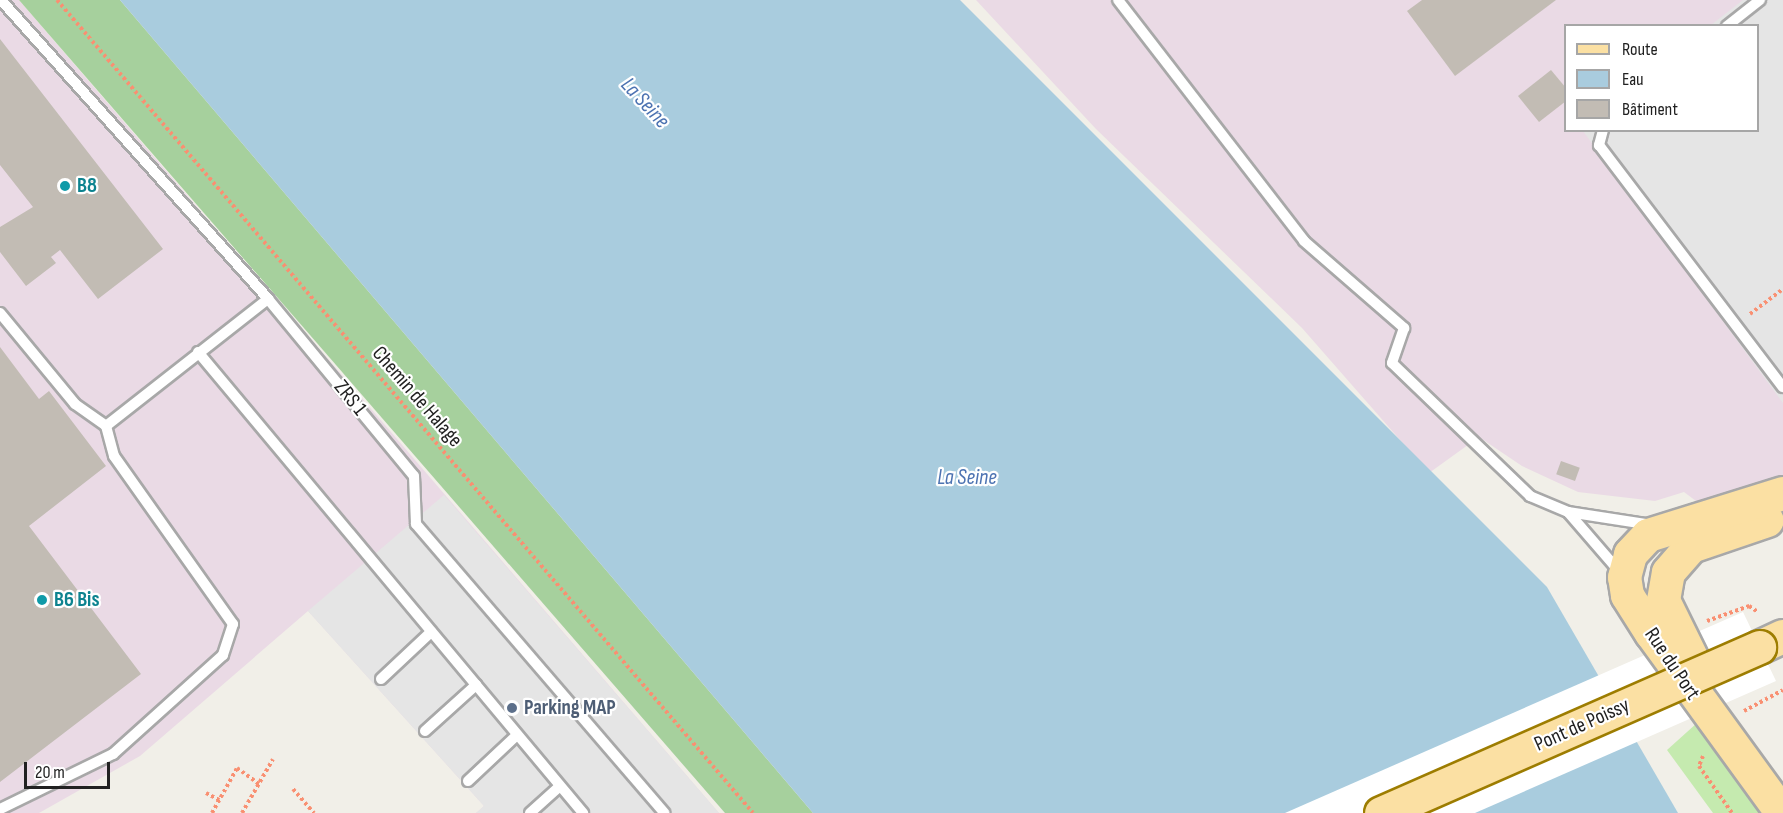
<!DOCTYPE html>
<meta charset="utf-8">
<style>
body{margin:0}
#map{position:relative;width:1783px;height:813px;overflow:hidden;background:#f1efe8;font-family:"Sofia Sans Condensed",sans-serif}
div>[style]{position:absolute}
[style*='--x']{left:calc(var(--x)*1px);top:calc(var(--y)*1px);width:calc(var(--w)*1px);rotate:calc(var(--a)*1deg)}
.industrial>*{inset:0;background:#eadae5}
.grass>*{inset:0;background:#c5eaaf}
.forest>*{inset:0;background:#a6d09d}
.parking>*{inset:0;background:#e5e5e5}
.water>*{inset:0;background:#a9ccde}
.pier>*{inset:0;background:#fff}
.building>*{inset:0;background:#c2bcb4;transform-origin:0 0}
.path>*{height:4px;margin-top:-2px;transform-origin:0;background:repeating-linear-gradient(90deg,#f99072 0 3px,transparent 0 6px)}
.roads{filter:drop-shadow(2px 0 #a8a8a8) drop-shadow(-2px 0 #a8a8a8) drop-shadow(0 2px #a8a8a8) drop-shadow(0 -2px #a8a8a8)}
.lane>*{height:10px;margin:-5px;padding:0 5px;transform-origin:5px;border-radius:5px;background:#fff}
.primary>*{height:33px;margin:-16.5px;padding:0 16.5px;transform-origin:16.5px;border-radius:16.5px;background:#fbe0a3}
.bridges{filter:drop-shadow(2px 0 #9d7d01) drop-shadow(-2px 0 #9d7d01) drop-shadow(0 2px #9d7d01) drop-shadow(0 -2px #9d7d01)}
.primary-bridge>*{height:33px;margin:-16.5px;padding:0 16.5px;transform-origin:16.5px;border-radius:16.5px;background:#fbe0a3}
.dots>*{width:16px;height:16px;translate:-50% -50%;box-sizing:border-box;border:3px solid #fff;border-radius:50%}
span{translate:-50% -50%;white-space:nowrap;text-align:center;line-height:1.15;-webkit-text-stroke:4.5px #fff;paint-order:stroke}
.culture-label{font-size:21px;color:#0d838f;font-weight:700}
.left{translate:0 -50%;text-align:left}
.street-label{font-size:21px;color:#212121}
.service-label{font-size:21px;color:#4e5e75;font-weight:700}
.water-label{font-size:22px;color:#4d73b2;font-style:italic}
.legend{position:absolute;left:1564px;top:24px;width:195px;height:108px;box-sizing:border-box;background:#fff;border:2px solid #a6a6a6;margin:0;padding:8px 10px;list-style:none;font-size:18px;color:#212121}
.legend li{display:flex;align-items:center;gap:12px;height:30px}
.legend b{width:30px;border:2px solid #a6a6a6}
.scale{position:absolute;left:24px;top:762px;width:86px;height:27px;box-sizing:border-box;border:3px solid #212121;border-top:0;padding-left:8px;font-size:18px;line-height:21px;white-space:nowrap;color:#212121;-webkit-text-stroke:4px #fff;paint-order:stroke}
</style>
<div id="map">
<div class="industrial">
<i style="clip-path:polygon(0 0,19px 0,719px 813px,476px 813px,484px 806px,308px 611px,140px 756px,39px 813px,0 813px)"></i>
<i style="clip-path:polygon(evenodd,976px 0,1783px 0,1783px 478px,1704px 507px,1684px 492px,1655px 501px,1578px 492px,1522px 466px,1479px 437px,1429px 473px,1302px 328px,1096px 129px,976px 0,1566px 26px,1758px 26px,1758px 130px,1566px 130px,1566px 26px)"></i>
</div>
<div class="grass">
<i style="clip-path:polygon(1697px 723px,1779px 813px,1713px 813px,1667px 750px)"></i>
</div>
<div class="forest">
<i style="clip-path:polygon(19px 0,120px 0,813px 813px,725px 813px)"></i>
</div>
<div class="parking">
<i style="clip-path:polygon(1743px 0,1783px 0,1783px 403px,1583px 131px,1758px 130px,1758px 26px,1711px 25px)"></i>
<i style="clip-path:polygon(444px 495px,719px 813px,476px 813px,484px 806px,308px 611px)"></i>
</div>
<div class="water">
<i style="clip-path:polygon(120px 0,960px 0,1547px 587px,1678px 813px,813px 813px)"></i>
</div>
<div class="pier">
<i style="clip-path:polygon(1743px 612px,1776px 681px,1475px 813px,1285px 813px)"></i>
</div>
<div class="building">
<i style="clip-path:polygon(1422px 0,1556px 0,1455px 76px,1407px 11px)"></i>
<i style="clip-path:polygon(0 39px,163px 249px,98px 299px,60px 250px,51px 257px,56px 263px,26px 286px,0 252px,0 227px,33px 207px,0 165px)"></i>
<i style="clip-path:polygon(1551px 70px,1566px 88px,1566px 101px,1539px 122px,1518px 96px)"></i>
<i style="clip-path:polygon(0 347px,39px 399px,49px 391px,106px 466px,29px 526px,141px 674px,0 782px)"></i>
<i style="left:1561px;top:461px;width:20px;height:14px;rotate:20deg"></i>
</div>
<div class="path">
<i style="--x:57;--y:0;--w:1070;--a:49.43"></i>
<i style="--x:1750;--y:314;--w:41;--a:-37.1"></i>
<i style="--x:1707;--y:621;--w:45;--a:-19.7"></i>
<i style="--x:1749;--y:606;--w:11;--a:34"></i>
<i style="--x:1744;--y:711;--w:44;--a:-28.3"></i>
<i style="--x:1703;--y:756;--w:11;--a:112"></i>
<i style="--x:1699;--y:766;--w:57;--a:54.9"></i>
<i style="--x:293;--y:789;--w:32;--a:49"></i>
<i style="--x:206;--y:793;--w:15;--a:28"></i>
<i style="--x:212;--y:813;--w:51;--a:-60.9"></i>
<i style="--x:237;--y:768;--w:27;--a:36"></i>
<i style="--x:242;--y:813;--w:62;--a:-60.1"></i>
</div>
<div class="roads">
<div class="lane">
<i style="--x:1;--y:0;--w:401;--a:48.2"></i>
<i style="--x:268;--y:299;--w:229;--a:50.5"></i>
<i style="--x:414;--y:476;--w:48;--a:87.6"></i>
<i style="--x:416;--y:524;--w:381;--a:49.3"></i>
<i style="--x:1118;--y:0;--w:304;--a:52.3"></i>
<i style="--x:1304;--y:241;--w:133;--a:41"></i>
<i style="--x:1404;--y:328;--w:37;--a:109"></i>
<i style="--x:1392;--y:363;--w:192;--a:43.9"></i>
<i style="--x:1530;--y:496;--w:41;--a:22.8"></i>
<i style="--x:1568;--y:512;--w:85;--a:8.8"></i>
<i style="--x:1727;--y:26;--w:42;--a:-38.2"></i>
<i style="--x:1603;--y:130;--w:16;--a:105"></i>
<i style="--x:1599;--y:145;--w:304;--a:52.8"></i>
<i style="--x:0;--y:313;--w:118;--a:50.5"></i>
<i style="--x:75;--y:404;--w:38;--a:35"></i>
<i style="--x:106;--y:426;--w:31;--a:75"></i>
<i style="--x:114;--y:456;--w:206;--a:54.7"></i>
<i style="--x:233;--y:624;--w:33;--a:108"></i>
<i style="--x:223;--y:655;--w:148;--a:138"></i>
<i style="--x:113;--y:754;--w:126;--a:154"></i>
<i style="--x:198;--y:352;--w:601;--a:50.13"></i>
<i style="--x:106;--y:426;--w:206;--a:-38.1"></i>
<i style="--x:1568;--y:512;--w:78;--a:49.2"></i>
<i style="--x:381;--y:679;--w:69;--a:-43.2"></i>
<i style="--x:425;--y:731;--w:69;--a:-42"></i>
<i style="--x:468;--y:781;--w:67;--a:-43.2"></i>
<i style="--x:530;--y:813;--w:40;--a:-42"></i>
</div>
<div class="primary">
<i style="--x:1759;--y:647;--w:26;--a:-25"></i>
<i style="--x:1694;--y:663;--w:70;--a:-116.2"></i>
<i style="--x:1663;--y:600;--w:28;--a:-80"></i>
<i style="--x:1668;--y:572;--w:35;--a:-49"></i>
<i style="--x:1691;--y:546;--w:80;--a:-18.9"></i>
<i style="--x:1782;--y:813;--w:223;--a:-126"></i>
<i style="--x:1651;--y:633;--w:45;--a:-122.3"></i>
<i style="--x:1627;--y:595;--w:18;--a:-99"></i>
<i style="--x:1624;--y:577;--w:24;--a:-75"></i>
<i style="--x:1630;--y:554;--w:26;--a:-47"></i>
<i style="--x:1648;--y:535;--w:141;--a:-17.3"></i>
</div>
</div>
<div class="bridges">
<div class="primary-bridge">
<i style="--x:1381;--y:813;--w:413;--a:-23.7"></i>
</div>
</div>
<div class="dots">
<i style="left:65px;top:186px;background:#0f9aa8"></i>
<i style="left:42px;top:600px;background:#0f9aa8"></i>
<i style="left:512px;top:708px;background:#5c6f8a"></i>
</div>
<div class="culture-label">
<span class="left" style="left:77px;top:186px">B8</span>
<span class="left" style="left:54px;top:600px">B6 Bis</span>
</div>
<div class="street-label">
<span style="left:417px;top:397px;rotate:49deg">Chemin de Halage</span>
<span style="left:350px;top:398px;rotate:51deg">ZRS 1</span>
<span style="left:1672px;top:664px;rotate:56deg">Rue du Port</span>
<span style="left:1582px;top:725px;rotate:-24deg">Pont de Poissy</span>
</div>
<div class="service-label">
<span class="left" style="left:524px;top:708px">Parking MAP</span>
</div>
<div class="water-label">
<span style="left:645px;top:103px;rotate:47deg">La Seine</span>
<span style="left:967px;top:478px">La Seine</span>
</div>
<ul class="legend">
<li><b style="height:8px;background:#fbe0a3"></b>Route</li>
<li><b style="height:16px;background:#a9ccde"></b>Eau</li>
<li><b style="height:16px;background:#c2bcb4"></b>Bâtiment</li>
</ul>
<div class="scale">20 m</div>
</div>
